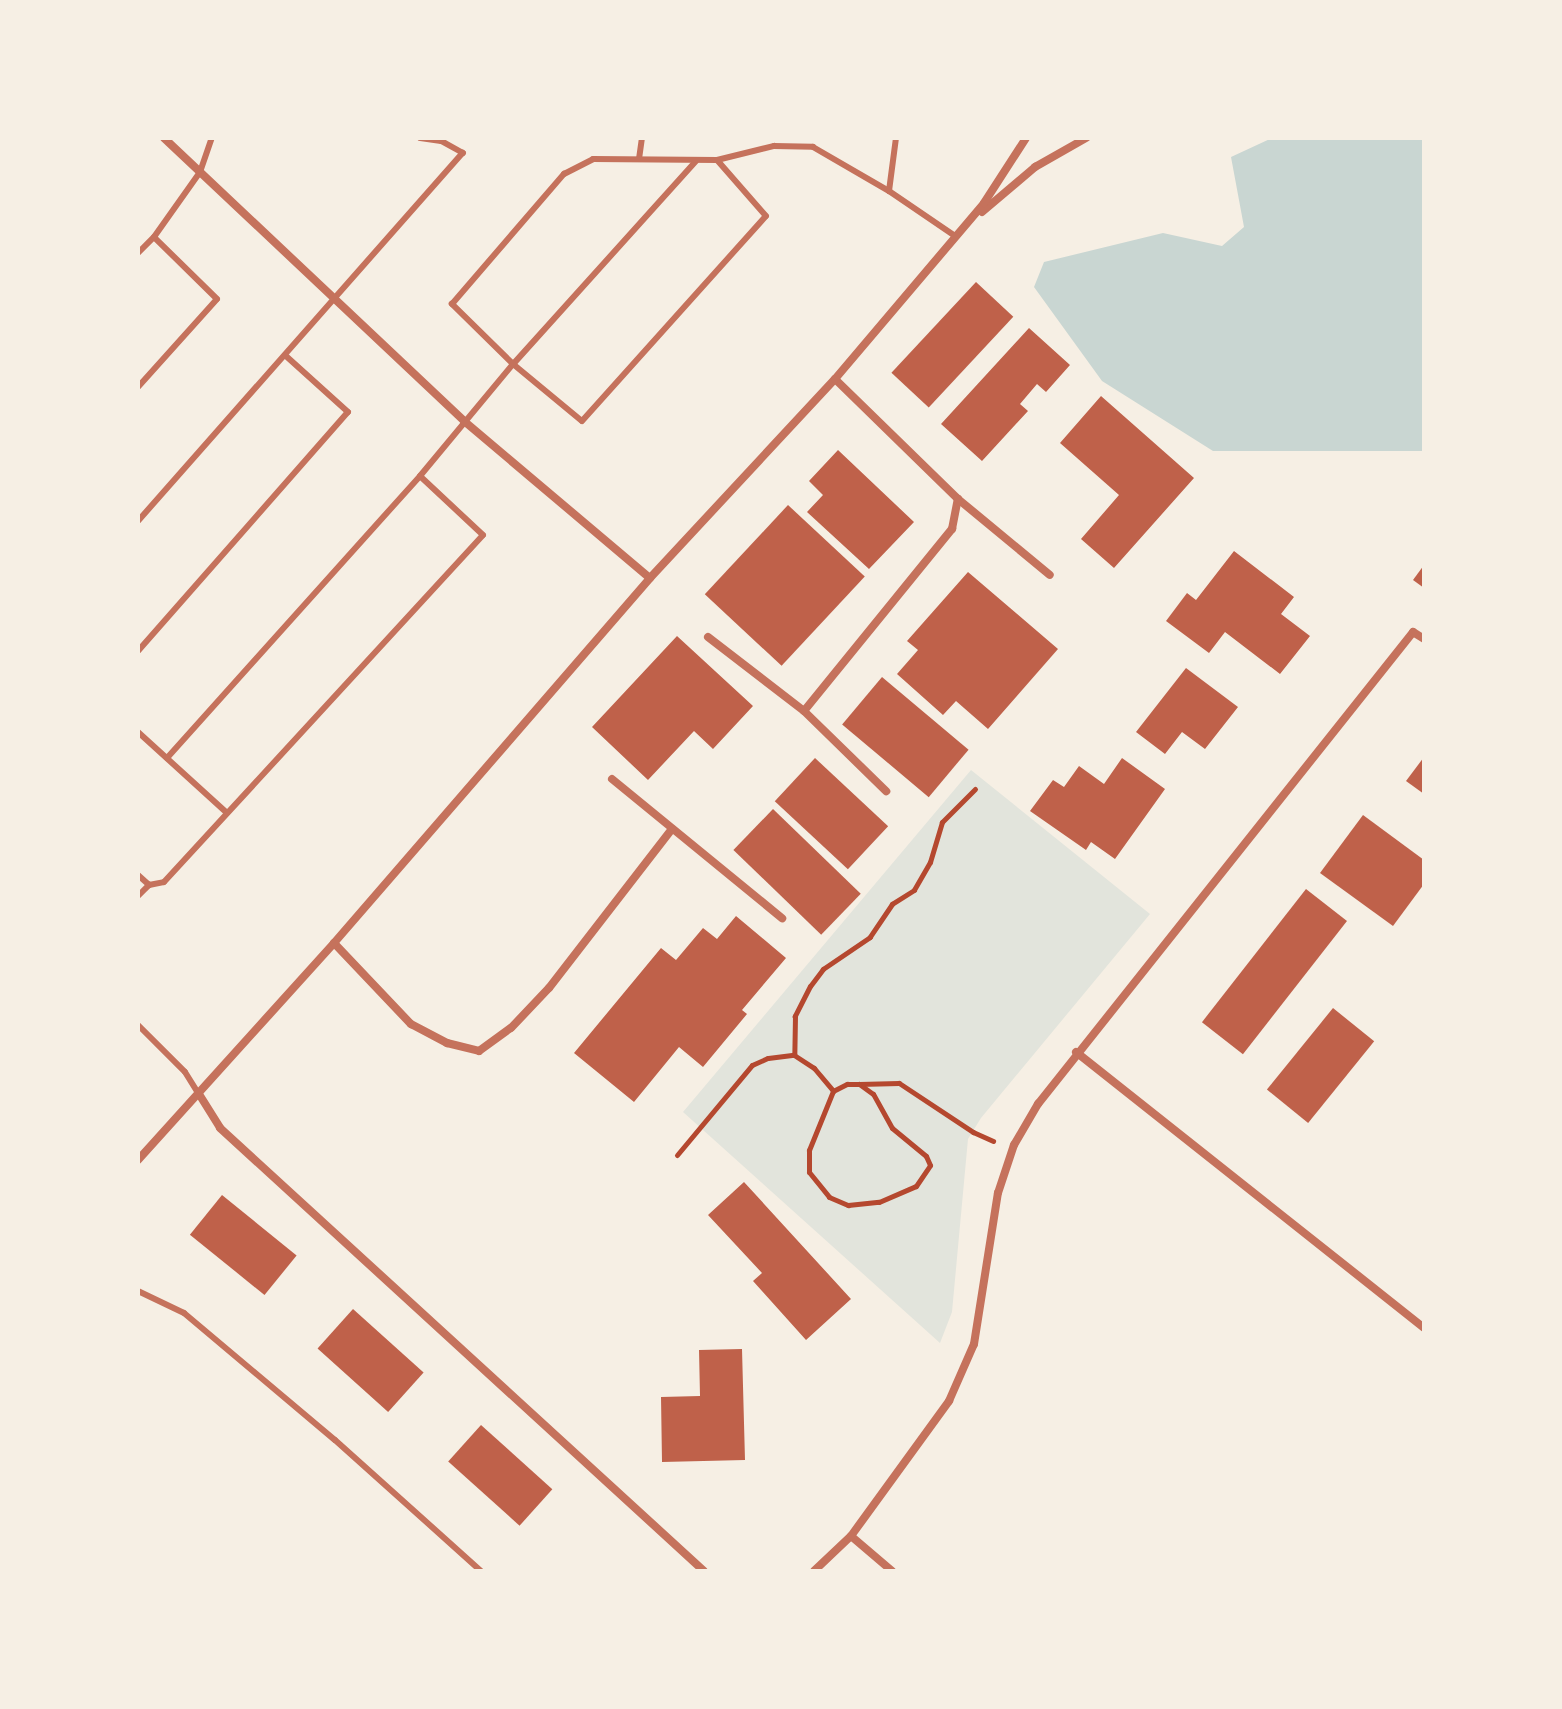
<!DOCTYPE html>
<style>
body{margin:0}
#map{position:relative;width:1562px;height:1709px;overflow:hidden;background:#f6efe4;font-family:"Open Sans",sans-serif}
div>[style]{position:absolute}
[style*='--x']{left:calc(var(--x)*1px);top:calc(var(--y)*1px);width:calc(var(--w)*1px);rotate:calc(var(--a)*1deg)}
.green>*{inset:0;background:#e2e4dc}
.water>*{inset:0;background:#c9d6d2}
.building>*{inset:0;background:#bf614a;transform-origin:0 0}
.path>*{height:5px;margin:-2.5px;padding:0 2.5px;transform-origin:2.5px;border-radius:2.5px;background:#b5482f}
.service>*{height:6px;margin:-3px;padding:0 3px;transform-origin:3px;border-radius:3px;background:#c5725c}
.minor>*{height:8px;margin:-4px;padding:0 4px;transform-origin:4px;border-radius:4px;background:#c5725c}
span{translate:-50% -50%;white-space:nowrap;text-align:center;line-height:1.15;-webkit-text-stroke:6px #f6efe4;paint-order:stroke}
.frame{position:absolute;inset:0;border:140px solid #f6efe4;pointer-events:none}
</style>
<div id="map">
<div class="green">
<i style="clip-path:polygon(971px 770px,1150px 914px,981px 1118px,968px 1139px,952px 1312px,940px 1343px,683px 1112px)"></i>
</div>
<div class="water">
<i style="clip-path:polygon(1272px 138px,1424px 138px,1424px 451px,1213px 451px,1102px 381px,1034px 287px,1044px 262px,1163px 233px,1222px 246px,1244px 227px,1231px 157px)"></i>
</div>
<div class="building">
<i style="left:976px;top:282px;width:51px;height:124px;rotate:43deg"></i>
<i style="clip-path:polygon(1029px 328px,1070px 365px,1046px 392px,1037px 384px,1020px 404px,1028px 411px,982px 461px,941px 424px)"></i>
<i style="clip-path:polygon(1101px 396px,1194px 478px,1114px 568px,1081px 539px,1119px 495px,1060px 443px)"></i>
<i style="clip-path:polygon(838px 450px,914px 522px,869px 569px,807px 512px,823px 495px,809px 481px)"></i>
<i style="left:788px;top:505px;width:105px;height:122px;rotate:43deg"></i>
<i style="clip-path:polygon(1234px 551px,1294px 597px,1281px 614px,1310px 636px,1280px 674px,1225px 632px,1209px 653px,1166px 621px,1187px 593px,1196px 600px)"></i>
<i style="clip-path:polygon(1424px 565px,1424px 588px,1413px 580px)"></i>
<i style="clip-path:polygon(968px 572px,1058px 649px,988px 729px,956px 701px,943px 715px,897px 674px,918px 650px,907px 641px)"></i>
<i style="clip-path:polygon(677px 636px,753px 706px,713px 749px,694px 731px,648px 780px,592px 727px)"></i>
<i style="clip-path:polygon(1186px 668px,1238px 707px,1205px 749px,1182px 732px,1165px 754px,1136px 732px)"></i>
<i style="left:882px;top:677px;width:113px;height:62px;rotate:40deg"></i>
<i style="clip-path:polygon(1424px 757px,1424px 794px,1406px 781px)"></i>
<i style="left:815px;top:758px;width:100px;height:59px;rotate:43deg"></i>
<i style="clip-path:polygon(1122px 758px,1165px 789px,1115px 859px,1091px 842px,1086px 850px,1030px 811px,1053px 780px,1064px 787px,1079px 766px,1104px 784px)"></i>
<i style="left:773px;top:809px;width:122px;height:57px;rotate:44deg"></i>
<i style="clip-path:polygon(1363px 815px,1424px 860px,1424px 884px,1393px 926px,1320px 873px)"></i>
<i style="left:1306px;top:889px;width:52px;height:169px;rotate:38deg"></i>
<i style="clip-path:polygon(736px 916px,786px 958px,742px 1010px,747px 1014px,703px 1067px,679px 1047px,634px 1102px,574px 1053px,661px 948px,676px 960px,703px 928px,717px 939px)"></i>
<i style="left:1333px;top:1008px;width:53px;height:105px;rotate:39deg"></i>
<i style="clip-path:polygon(744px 1182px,851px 1299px,806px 1340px,753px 1281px,762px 1273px,708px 1215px)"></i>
<i style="left:222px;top:1195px;width:96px;height:51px;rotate:39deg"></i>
<i style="left:353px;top:1309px;width:95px;height:53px;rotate:42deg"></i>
<i style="clip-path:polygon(742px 1349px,745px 1460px,662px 1462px,661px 1397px,700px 1396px,699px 1350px)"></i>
<i style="left:481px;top:1425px;width:96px;height:49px;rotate:42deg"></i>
</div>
<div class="path">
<i style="--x:975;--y:789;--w:47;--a:135"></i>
<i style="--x:942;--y:822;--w:42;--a:106.7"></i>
<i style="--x:930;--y:862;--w:32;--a:120"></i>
<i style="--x:914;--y:890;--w:26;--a:148"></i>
<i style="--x:892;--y:904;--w:40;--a:124"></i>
<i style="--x:870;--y:937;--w:57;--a:145.8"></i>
<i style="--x:823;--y:969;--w:21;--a:127"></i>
<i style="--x:810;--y:986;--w:34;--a:117"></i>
<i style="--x:795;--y:1016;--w:39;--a:91"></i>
<i style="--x:794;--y:1055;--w:24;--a:33"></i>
<i style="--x:814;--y:1068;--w:30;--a:50"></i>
<i style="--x:833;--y:1091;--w:64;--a:112.1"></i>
<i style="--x:809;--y:1150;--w:22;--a:90"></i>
<i style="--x:809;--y:1172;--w:32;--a:51"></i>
<i style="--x:829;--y:1197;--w:21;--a:23"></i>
<i style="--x:848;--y:1205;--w:31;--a:-6"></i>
<i style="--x:879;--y:1202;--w:40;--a:-23.4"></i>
<i style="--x:916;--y:1186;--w:25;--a:-56"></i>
<i style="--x:930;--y:1165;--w:10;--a:-114"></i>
<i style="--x:926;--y:1156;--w:44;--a:-140.5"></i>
<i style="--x:892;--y:1128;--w:39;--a:-119"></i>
<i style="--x:873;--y:1094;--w:17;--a:-144"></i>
<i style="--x:859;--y:1084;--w:40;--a:-1.4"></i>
<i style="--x:899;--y:1083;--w:89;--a:33.5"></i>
<i style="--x:973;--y:1132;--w:22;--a:24"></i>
<i style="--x:833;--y:1091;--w:16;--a:-27"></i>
<i style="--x:847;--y:1084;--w:12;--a:0"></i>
<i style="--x:677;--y:1155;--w:117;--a:-50.2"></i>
<i style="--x:752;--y:1065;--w:17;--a:-24"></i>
<i style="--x:768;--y:1058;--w:26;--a:-7"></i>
</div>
<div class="service">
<i style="--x:639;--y:159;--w:21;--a:-82"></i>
<i style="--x:696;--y:161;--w:273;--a:132"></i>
<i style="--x:513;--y:364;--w:89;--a:39.6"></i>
<i style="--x:582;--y:421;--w:275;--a:-48.1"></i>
<i style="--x:766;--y:216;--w:74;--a:-131.2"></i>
<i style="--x:889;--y:191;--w:53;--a:-82.5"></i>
<i style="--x:138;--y:253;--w:23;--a:-45"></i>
<i style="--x:138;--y:387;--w:118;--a:-48.1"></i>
<i style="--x:217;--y:299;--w:88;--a:-135.5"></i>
<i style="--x:154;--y:237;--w:80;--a:-54.7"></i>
<i style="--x:200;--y:172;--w:36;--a:-71"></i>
<i style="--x:138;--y:521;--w:491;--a:-48.6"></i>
<i style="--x:463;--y:153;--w:25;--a:-151"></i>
<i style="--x:441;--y:141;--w:21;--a:-172"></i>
<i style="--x:138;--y:651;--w:318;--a:-48.7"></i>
<i style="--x:348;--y:412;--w:84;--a:-137.9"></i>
<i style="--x:138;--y:732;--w:120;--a:42.3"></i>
<i style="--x:167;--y:758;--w:379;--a:-48.1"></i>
<i style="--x:138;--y:875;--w:15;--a:42"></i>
<i style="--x:149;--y:885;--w:15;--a:-11"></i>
<i style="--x:164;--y:882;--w:471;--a:-47.4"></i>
<i style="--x:483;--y:535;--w:86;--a:-136.9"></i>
<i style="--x:420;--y:476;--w:146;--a:-50.3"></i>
<i style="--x:513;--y:364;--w:86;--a:-135.5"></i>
<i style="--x:452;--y:304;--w:172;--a:-49.3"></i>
<i style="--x:564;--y:174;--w:33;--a:-27"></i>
<i style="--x:593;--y:159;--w:124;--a:0.5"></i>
<i style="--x:717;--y:160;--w:59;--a:-13.8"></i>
<i style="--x:774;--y:146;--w:39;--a:1"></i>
<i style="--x:813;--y:147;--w:88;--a:30.1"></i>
<i style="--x:889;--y:191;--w:80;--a:34.3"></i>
<i style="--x:138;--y:896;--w:16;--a:-45"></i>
<i style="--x:138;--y:1025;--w:66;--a:45"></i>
<i style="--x:185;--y:1072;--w:26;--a:58"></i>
<i style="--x:138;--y:1291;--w:51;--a:25.6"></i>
<i style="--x:184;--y:1313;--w:197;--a:40.1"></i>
<i style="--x:335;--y:1440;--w:196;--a:41.9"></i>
</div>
<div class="minor">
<i style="--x:164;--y:138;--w:412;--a:43.3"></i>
<i style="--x:464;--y:421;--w:243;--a:40.2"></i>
<i style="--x:982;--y:212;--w:70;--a:-40.3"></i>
<i style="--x:1035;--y:167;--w:59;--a:-29.6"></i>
<i style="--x:835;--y:379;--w:172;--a:44.3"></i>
<i style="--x:958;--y:499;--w:119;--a:39.6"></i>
<i style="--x:708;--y:637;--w:121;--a:37.6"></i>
<i style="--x:804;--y:711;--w:115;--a:44.3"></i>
<i style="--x:804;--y:711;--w:235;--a:-50.9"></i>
<i style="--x:952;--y:529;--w:31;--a:-79"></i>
<i style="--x:612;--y:779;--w:220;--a:39.3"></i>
<i style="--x:334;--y:943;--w:112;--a:46.5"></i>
<i style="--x:411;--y:1024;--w:41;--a:27.8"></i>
<i style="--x:447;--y:1043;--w:33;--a:14"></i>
<i style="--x:479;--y:1051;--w:39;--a:-36"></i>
<i style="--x:511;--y:1028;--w:55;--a:-46.5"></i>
<i style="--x:549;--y:988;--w:201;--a:-52.3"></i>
<i style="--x:1076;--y:1052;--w:444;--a:38.4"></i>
<i style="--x:199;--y:1094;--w:40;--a:58"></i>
<i style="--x:220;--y:1128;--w:656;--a:42.47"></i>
<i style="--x:138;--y:1160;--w:292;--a:-47.9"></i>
<i style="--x:334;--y:943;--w:483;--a:-49.1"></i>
<i style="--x:650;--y:578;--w:272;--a:-47.1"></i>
<i style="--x:835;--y:379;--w:231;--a:-49.7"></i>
<i style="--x:984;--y:203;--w:77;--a:-57.1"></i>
<i style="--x:851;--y:1536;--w:54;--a:40.5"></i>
<i style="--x:814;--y:1571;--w:51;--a:-43.4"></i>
<i style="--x:851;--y:1536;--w:167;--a:-54"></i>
<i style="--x:949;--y:1401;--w:62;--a:-66.3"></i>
<i style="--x:974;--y:1344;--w:153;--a:-81"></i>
<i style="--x:998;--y:1193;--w:51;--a:-71.6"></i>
<i style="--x:1014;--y:1145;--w:48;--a:-59.7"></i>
<i style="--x:1038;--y:1104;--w:603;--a:-51.53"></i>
<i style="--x:1413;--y:632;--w:13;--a:32"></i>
</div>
<div class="frame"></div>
</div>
